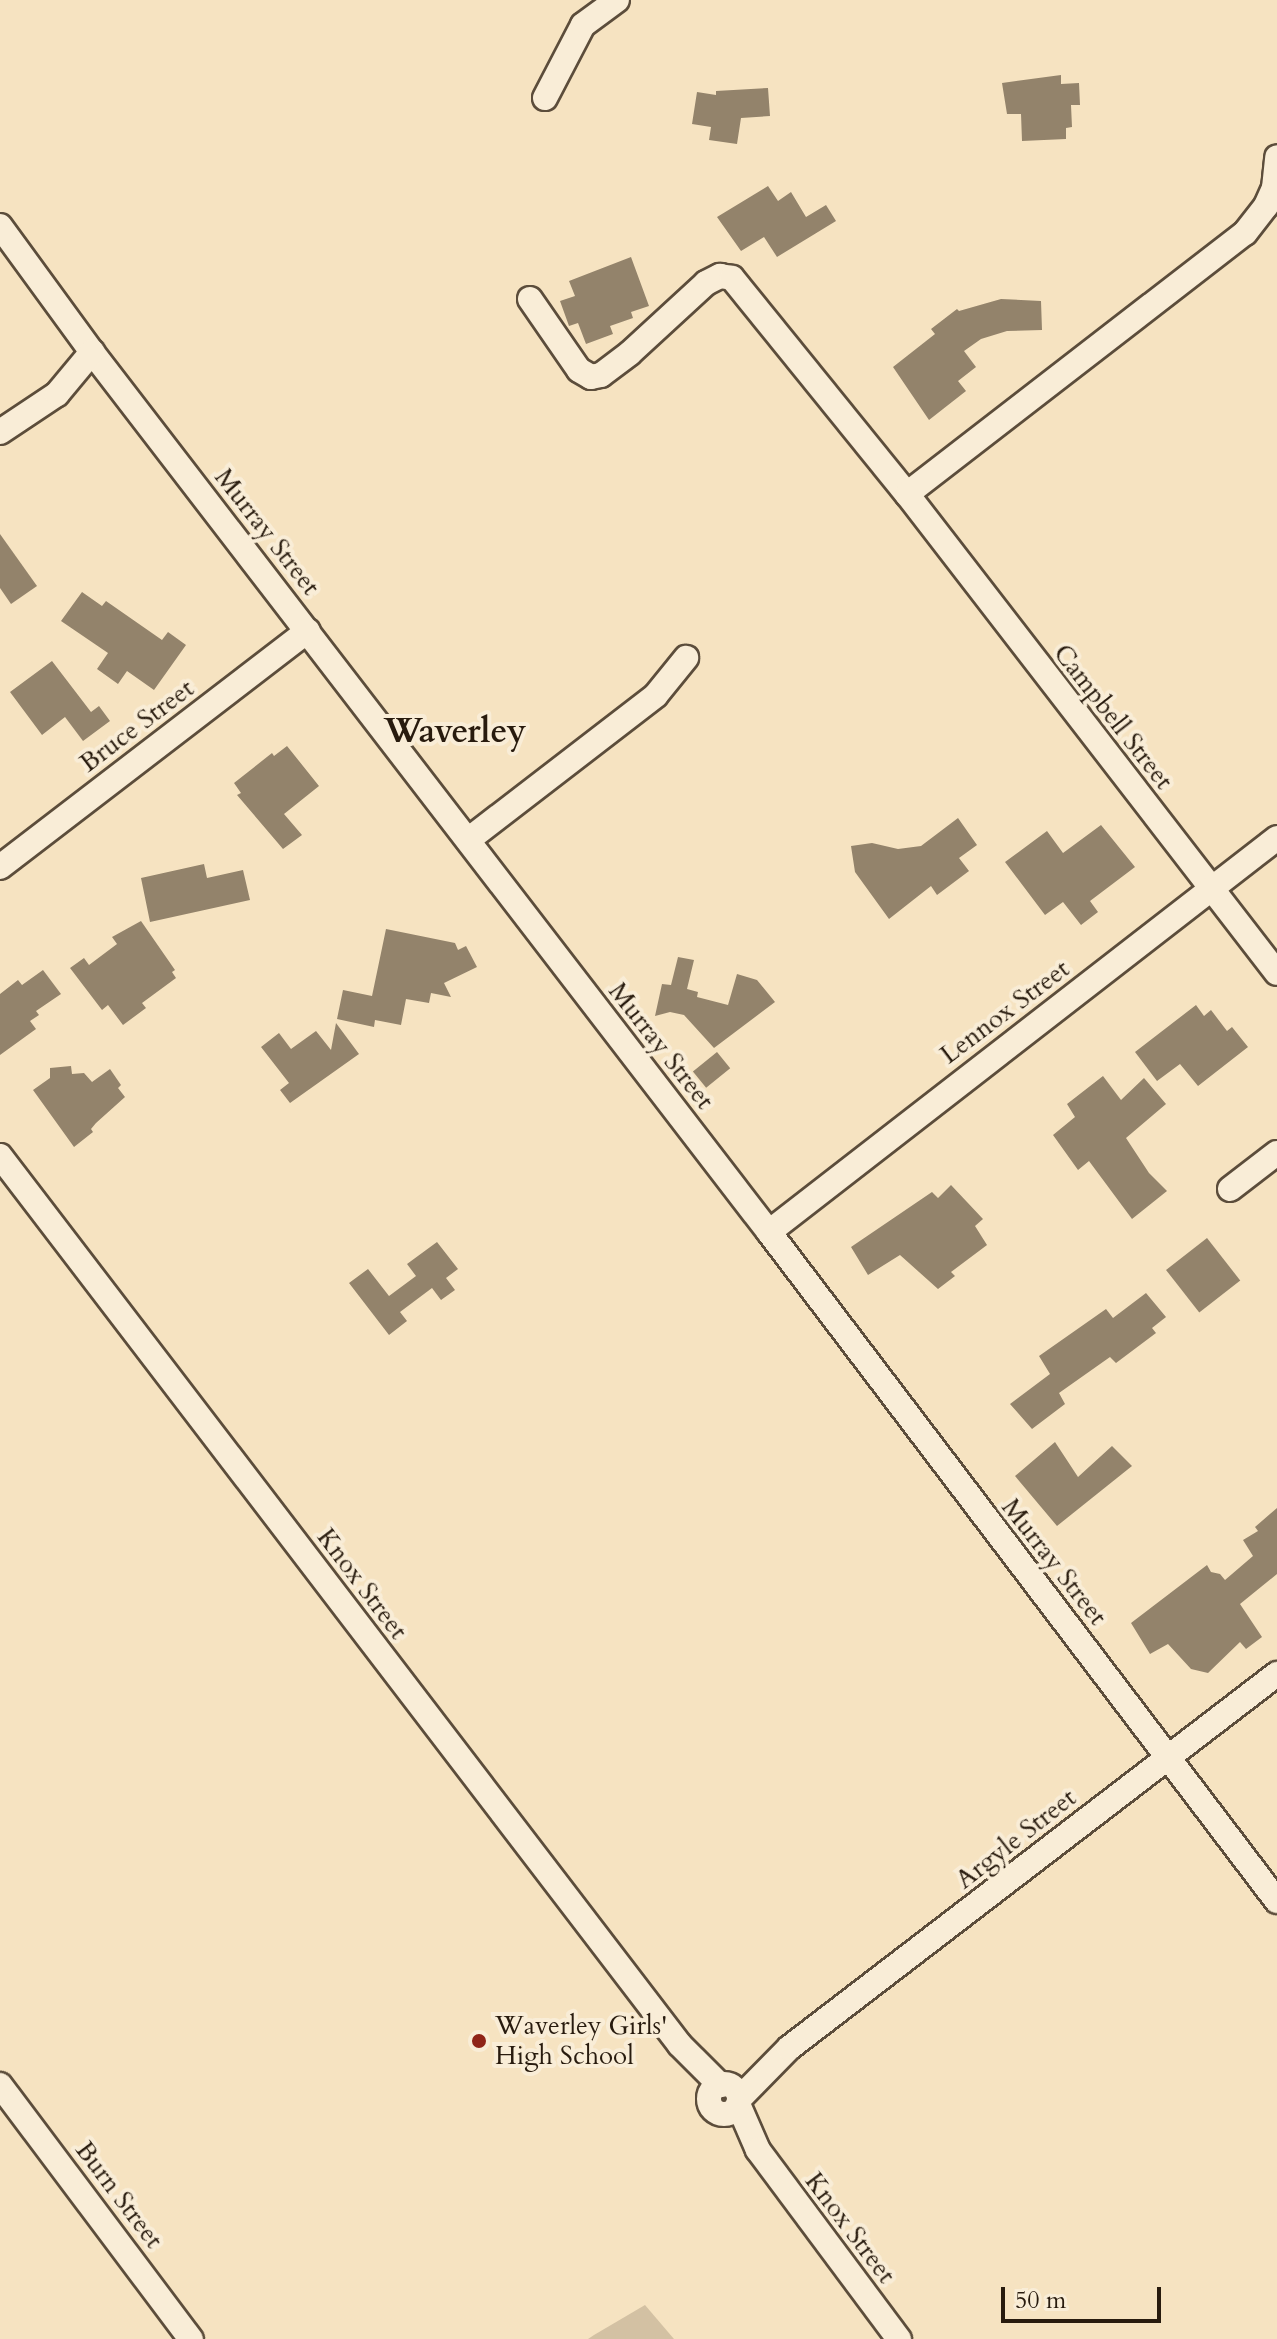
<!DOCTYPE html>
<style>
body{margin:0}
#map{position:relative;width:1277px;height:2339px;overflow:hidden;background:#f6e3c1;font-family:Cardo,serif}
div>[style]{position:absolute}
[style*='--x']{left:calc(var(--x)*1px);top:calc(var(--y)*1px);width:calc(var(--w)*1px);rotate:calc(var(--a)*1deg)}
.green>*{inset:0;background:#d3c1a3}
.building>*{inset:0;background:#93836b;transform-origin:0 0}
.roads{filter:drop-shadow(2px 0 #5c4d3b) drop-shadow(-2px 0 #5c4d3b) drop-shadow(0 2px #5c4d3b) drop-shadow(0 -2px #5c4d3b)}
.street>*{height:24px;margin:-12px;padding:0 12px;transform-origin:12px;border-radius:12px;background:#f9edd7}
.street>.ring{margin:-12px;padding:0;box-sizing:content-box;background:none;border:24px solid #f9edd7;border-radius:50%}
.dots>*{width:22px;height:22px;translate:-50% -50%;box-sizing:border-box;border:4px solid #f9edd7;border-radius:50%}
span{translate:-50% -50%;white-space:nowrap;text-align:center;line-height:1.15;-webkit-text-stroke:8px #f9edd7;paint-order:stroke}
.street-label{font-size:26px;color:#281b0e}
.poi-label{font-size:26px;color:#281b0e}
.left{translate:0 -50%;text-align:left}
.district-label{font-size:34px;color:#281b0e;font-weight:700}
.scale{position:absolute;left:1001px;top:2287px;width:160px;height:36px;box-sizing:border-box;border:4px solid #281b0e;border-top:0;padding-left:10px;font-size:24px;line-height:28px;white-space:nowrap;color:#281b0e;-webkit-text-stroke:6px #f9edd7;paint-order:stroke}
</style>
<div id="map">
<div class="green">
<i style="clip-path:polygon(645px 2305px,674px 2339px,588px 2339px,594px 2335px)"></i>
</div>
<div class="building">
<i style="clip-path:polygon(1061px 75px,1061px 84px,1079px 83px,1080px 105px,1071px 105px,1072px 127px,1066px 128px,1066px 139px,1022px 141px,1021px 114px,1007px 114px,1002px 83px)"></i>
<i style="clip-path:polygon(768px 88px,770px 116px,741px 118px,737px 144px,709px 140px,711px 127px,692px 124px,697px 92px,716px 95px,716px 91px)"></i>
<i style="clip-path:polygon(768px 186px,778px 201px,791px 192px,806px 217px,826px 205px,836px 221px,777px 257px,764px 237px,741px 251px,717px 217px)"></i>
<i style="clip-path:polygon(631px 257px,649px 306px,631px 312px,633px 318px,610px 326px,613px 334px,586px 344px,578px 323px,569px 326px,560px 301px,575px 296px,569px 281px)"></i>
<i style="clip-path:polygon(1001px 299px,1041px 301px,1042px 330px,1007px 331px,981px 339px,964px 351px,976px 367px,958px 381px,966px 391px,929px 420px,893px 367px,935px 334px,931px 329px,957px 309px,959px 311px)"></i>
<i style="clip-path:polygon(0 534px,37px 586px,11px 604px,0 588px)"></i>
<i style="clip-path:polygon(82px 592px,102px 606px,106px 601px,162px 640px,168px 632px,186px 645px,154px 690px,127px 671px,118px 684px,97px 669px,108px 653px,61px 621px)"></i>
<i style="clip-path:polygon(52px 661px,91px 712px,99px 706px,110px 721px,83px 741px,65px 717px,42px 735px,10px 692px)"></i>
<i style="clip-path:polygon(287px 746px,319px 786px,284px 814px,302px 835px,283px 849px,237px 795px,241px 793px,234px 783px,272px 753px,274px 756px)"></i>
<i style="clip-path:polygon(958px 818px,977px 845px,959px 858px,969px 871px,937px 895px,931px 886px,889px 919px,855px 872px,851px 846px,872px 843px,898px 849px,921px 846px)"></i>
<i style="clip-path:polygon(1101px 825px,1135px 867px,1090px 901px,1098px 912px,1081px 925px,1063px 902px,1045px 915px,1005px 862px,1047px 831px,1063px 853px)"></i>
<i style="clip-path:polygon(204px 864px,207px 878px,243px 870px,250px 900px,150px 922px,141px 878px)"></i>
<i style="clip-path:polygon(141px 921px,175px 970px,172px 972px,176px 978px,142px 1003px,146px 1008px,123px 1025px,108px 1005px,102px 1010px,70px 968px,84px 958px,89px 965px,117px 944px,112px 937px)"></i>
<i style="clip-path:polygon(386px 929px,455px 943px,458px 950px,466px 946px,477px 967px,444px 983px,451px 997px,431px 993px,429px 1003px,406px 999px,401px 1025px,375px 1020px,374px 1027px,337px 1019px,343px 990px,372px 996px)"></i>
<i style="clip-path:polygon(678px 957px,694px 960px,687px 989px,698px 992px,697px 997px,728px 1005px,737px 974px,757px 980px,775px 1002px,714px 1048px,684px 1015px,670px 1012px,655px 1016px,662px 984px,671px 985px)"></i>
<i style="clip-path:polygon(43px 970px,61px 994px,36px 1011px,39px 1015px,30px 1021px,36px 1029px,0 1055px,0 994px,18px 980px,22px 985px)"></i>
<i style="clip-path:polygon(1196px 1005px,1204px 1016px,1211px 1010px,1227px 1031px,1232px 1027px,1248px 1047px,1198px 1086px,1180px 1064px,1157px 1081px,1135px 1052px)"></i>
<i style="clip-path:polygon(336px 1023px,359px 1054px,290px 1103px,280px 1090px,289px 1083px,261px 1047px,279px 1033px,291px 1049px,316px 1031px,331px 1050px)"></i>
<i style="left:717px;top:1052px;width:21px;height:31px;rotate:51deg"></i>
<i style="clip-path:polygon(71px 1066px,72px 1074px,84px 1073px,92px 1082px,110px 1069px,121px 1085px,118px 1088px,125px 1097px,96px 1123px,91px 1129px,93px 1132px,74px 1147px,33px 1090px,50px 1078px,50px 1068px)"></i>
<i style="clip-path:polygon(1103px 1076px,1121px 1100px,1144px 1078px,1166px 1104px,1126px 1138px,1149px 1173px,1167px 1191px,1132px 1219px,1089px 1161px,1078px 1170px,1053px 1135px,1075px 1117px,1067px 1104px)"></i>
<i style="clip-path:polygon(951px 1185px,983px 1219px,975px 1226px,987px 1245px,951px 1272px,955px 1276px,938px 1289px,900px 1255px,868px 1275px,851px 1247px,932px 1192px,938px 1198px)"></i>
<i style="left:1207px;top:1238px;width:54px;height:52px;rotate:52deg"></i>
<i style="clip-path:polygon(437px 1242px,458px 1269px,446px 1278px,455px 1290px,441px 1300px,432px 1288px,400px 1312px,407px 1321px,389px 1335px,349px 1283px,368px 1269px,389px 1296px,416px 1276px,407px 1264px)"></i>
<i style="clip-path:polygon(1146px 1293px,1166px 1317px,1152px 1328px,1156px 1333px,1116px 1363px,1110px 1357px,1059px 1393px,1065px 1404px,1032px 1429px,1010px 1404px,1050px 1374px,1039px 1356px,1106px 1309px,1113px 1318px)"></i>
<i style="clip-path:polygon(1055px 1442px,1078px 1477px,1112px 1446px,1132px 1466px,1057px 1526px,1015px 1476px)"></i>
<i style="clip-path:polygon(1277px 1508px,1277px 1574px,1240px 1604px,1262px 1637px,1246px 1649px,1240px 1642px,1208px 1673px,1191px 1669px,1168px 1644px,1150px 1654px,1131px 1623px,1207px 1565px,1211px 1572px,1220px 1574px,1225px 1580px,1253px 1556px,1243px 1540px,1258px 1531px,1255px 1527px)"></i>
</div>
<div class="roads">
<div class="street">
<i style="--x:545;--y:98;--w:82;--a:-62.5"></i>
<i style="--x:583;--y:25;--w:42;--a:-36.3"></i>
<i style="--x:0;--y:226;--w:156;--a:53.9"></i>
<i style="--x:92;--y:352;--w:1110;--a:52.43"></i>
<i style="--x:769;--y:1232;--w:840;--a:52.79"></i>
<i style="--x:530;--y:299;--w:86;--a:55.4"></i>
<i style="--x:579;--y:370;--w:14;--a:30"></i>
<i style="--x:591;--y:377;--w:10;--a:-11"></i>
<i style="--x:601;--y:375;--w:36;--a:-37"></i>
<i style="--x:630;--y:353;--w:103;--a:-42.6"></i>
<i style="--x:706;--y:283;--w:16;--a:-27"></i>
<i style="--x:720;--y:276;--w:12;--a:9"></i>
<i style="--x:732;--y:278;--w:278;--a:51"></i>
<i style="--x:907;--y:494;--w:605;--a:52.32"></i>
<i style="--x:0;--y:432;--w:69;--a:-33.7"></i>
<i style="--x:57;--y:394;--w:55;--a:-50.2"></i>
<i style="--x:907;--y:494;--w:427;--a:-37.7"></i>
<i style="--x:1245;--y:233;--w:34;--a:-52"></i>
<i style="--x:1266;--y:206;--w:20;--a:-66"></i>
<i style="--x:1274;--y:188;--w:31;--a:-84"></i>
<i style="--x:468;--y:840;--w:237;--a:-37.6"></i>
<i style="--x:656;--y:695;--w:48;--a:-51"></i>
<i style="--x:0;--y:867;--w:388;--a:-37.5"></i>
<i style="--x:0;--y:1156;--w:1119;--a:52.59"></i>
<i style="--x:680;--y:2045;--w:57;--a:45"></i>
<i style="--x:1230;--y:1189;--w:59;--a:-37.5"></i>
<i style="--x:769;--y:1232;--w:643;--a:-37.8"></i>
<i class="ring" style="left:709px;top:2084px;width:6px;height:6px"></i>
<i style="--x:0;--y:2085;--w:318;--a:53.1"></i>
<i style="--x:739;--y:2099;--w:71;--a:-45.6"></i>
<i style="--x:789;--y:2048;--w:615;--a:-37.47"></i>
<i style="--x:738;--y:2104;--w:50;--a:66.5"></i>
<i style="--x:758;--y:2150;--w:236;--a:53.3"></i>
</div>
</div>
<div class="dots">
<i style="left:479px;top:2041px;background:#8f2418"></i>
</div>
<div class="street-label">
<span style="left:267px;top:532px;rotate:52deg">Murray Street</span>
<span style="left:1113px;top:717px;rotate:52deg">Campbell Street</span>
<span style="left:137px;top:726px;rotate:-37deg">Bruce Street</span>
<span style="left:1005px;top:1012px;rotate:-37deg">Lennox Street</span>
<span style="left:661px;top:1046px;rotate:52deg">Murray Street</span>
<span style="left:1054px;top:1562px;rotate:52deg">Murray Street</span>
<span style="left:362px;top:1584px;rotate:53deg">Knox Street</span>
<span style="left:1016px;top:1839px;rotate:-38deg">Argyle Street</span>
<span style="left:119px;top:2195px;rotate:53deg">Burn Street</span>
<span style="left:850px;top:2228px;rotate:53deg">Knox Street</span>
</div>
<div class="poi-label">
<span class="left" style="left:495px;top:2041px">Waverley Girls'<br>High School</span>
</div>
<div class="district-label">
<span style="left:455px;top:732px">Waverley</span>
</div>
<div class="scale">50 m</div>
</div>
